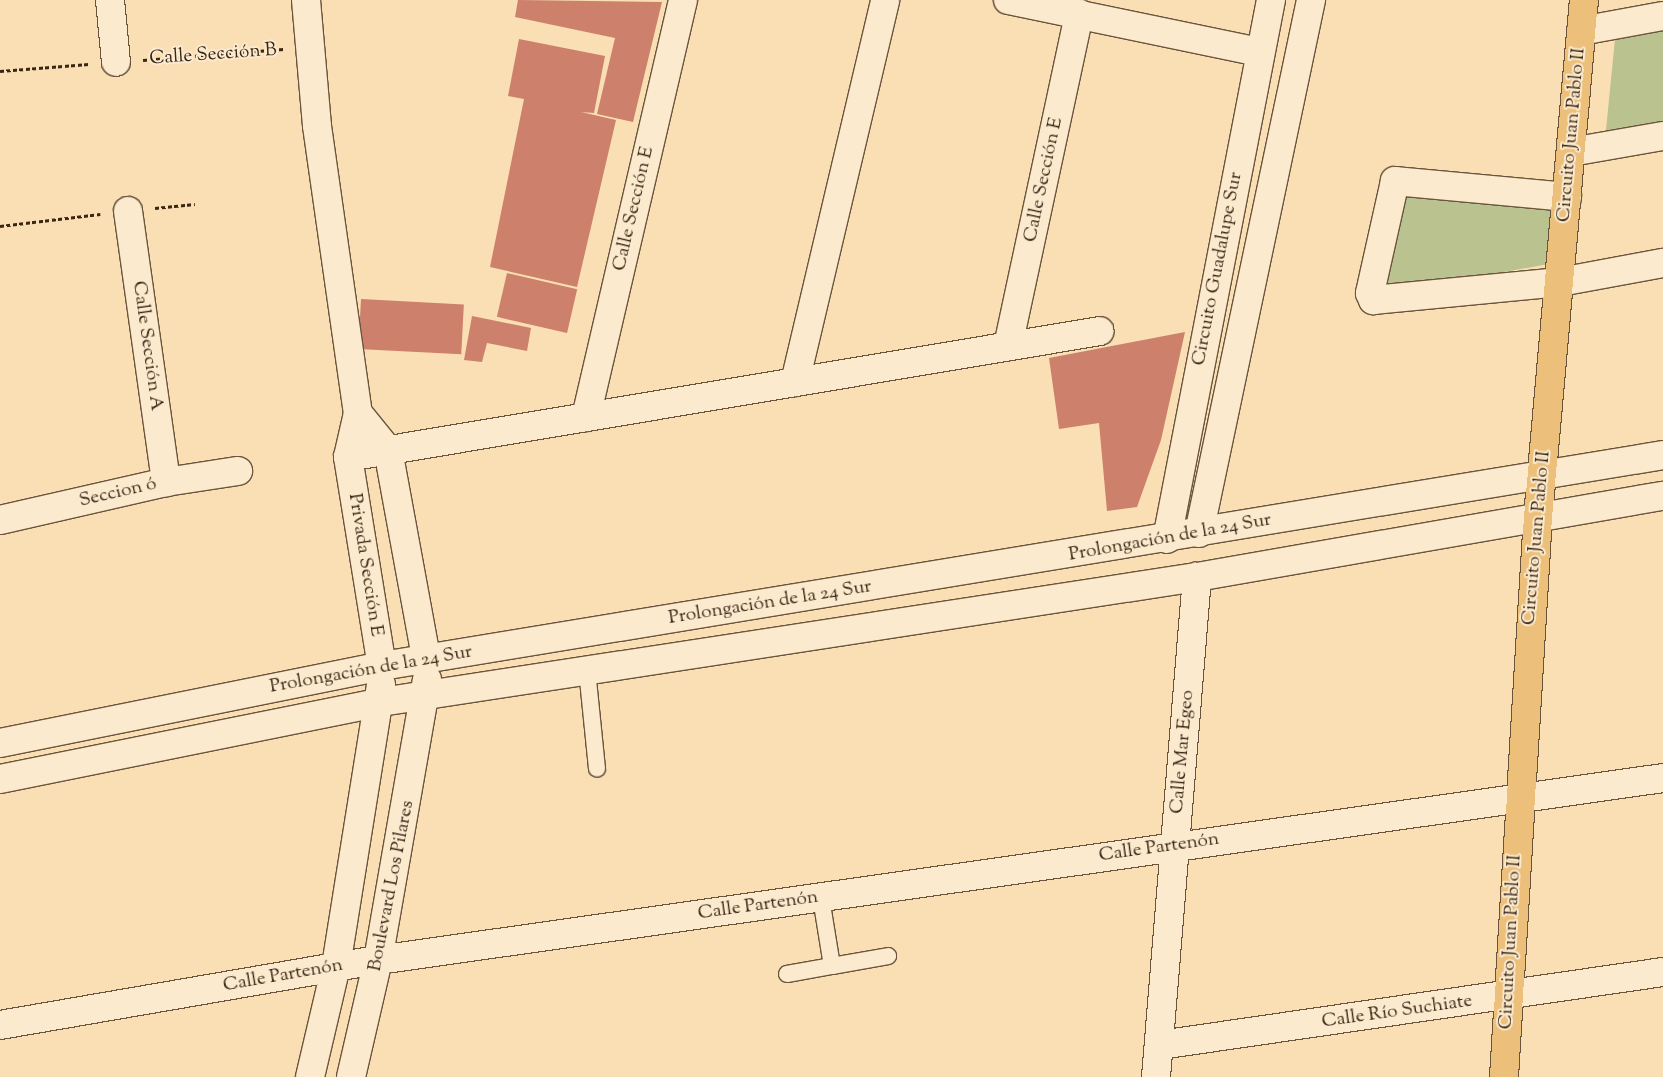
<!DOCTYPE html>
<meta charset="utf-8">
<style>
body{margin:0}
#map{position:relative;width:1663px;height:1077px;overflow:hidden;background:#f9dfb3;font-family:"Sorts Mill Goudy",serif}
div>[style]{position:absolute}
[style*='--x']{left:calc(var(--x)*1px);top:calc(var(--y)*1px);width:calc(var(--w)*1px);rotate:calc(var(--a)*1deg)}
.green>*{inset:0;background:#bac28f}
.building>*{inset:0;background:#cd806b;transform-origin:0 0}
.path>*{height:3px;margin-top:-1.5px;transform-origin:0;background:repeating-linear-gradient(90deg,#3a2615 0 4px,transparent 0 6.5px)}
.roads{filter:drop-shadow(1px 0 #6a543c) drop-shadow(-1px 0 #6a543c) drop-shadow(0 1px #6a543c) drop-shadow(0 -1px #6a543c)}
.lane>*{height:16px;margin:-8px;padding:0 8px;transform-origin:8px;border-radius:8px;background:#fbeace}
.street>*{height:28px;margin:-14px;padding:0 14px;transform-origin:14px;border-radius:14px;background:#fbeace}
.secondary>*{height:28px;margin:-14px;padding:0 14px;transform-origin:14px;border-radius:14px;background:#fbeace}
.primary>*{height:28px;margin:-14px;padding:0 14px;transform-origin:14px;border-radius:14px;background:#ecc07a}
span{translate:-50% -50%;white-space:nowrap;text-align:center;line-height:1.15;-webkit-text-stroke:4px #fbeace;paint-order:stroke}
.street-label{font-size:19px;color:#3a2615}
</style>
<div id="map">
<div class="green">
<i style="clip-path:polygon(1663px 22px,1663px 130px,1605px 140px,1616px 29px)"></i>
<i style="clip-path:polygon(1399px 186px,1559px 202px,1554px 263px,1376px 295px)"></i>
</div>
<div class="building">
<i style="clip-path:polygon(518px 0,662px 2px,633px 122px,597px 114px,615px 38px,515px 17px)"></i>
<i style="clip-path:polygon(519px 39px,605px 56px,594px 113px,581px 112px,616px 120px,577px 287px,490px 267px,524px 99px,508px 96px)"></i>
<i style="left:507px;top:273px;width:72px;height:45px;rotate:13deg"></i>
<i style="left:361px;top:299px;width:103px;height:50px;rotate:3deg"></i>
<i style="clip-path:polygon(472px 316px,531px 328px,527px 351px,487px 343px,482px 362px,464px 360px)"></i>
<i style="clip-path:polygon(1185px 332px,1161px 440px,1137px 507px,1107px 511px,1099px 423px,1059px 429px,1049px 358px)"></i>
</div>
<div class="path">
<i style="--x:143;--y:60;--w:141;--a:-4.5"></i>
<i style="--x:0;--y:71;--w:89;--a:-4.5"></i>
<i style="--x:155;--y:208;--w:40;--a:-5.7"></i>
<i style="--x:0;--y:226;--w:101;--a:-6.8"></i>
</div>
<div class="roads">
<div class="lane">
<i style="--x:587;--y:670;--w:99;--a:84.2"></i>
<i style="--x:821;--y:898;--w:69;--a:80.8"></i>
<i style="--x:832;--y:966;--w:57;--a:-10.1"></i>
<i style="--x:787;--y:974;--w:46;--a:-10.1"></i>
</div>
<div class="street">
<i style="--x:110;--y:0;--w:62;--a:84.5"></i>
<i style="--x:306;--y:0;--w:126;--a:85"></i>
<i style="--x:317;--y:126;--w:290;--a:81.9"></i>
<i style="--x:358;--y:413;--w:45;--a:102.8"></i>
<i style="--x:348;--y:457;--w:212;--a:80.8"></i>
<i style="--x:1008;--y:0;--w:257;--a:11.7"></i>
<i style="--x:1581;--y:31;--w:83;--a:-10.4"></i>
<i style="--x:1571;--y:152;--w:93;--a:-9.9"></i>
<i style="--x:1567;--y:197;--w:173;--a:-174.7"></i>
<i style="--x:1395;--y:181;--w:115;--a:102.6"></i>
<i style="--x:1370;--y:293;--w:8;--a:67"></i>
<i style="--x:1373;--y:300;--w:188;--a:-5.5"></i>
<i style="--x:1560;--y:282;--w:105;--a:-10.5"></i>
<i style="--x:128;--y:211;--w:274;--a:82"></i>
<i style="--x:1008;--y:346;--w:340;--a:-77.9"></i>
<i style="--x:795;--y:382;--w:392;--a:-76.7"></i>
<i style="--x:358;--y:413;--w:48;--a:51"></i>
<i style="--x:388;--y:450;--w:211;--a:79.6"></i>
<i style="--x:586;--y:417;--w:428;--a:-76.9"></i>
<i style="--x:348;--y:457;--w:762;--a:-9.51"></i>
<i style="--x:0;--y:520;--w:170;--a:-12.9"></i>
<i style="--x:166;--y:482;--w:73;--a:-8.7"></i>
<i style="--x:1199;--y:533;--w:545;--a:-78.13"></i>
<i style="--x:1167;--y:539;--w:549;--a:-79.08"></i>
<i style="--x:0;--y:1025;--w:384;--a:-9.8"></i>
<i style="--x:378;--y:960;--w:1298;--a:-8.06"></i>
<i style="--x:1160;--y:1045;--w:508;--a:-8.26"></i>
<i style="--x:1156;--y:1077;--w:502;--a:-85.31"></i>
</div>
<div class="secondary">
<i style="--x:0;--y:743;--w:390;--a:-11.4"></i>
<i style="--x:382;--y:666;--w:1298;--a:-9.35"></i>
<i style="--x:0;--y:779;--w:389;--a:-11.4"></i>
<i style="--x:381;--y:702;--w:826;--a:-8.71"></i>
<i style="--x:1197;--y:577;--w:473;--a:-9.9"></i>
<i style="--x:310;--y:1077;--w:114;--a:-76.8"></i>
<i style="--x:336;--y:966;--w:285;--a:-80.9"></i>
<i style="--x:351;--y:1077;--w:120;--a:-77"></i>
<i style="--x:378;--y:960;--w:285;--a:-80.1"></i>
</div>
<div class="primary">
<i style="--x:1504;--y:1077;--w:561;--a:-86.53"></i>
<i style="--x:1538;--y:517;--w:519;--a:-84.92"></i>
</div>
</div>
<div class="street-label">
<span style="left:213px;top:55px;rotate:-4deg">Calle Sección B</span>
<span style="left:1572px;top:135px;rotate:-85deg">Circuito Juan Pablo II</span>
<span style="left:1044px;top:180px;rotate:-78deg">Calle Sección E</span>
<span style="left:634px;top:209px;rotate:-77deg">Calle Sección E</span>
<span style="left:1218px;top:269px;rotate:-79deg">Circuito Guadalupe Sur</span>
<span style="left:147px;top:346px;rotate:82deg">Calle Sección A</span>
<span style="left:118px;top:493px;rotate:-13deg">Seccion ó</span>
<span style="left:1170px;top:538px;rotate:-10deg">Prolongación de la 24 Sur</span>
<span style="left:1537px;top:538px;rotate:-85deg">Circuito Juan Pablo II</span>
<span style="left:365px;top:565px;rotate:81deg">Privada Sección E</span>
<span style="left:770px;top:603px;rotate:-9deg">Prolongación de la 24 Sur</span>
<span style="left:371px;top:670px;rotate:-10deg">Prolongación de la 24 Sur</span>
<span style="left:1183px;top:752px;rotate:-85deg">Calle Mar Egeo</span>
<span style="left:1159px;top:848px;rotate:-8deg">Calle Partenón</span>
<span style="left:392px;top:886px;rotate:-79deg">Boulevard Los Pilares</span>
<span style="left:758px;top:906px;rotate:-8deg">Calle Partenón</span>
<span style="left:1511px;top:942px;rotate:-87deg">Circuito Juan Pablo II</span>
<span style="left:283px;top:976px;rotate:-10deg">Calle Partenón</span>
<span style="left:1397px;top:1012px;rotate:-8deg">Calle Río Suchiate</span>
</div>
</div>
